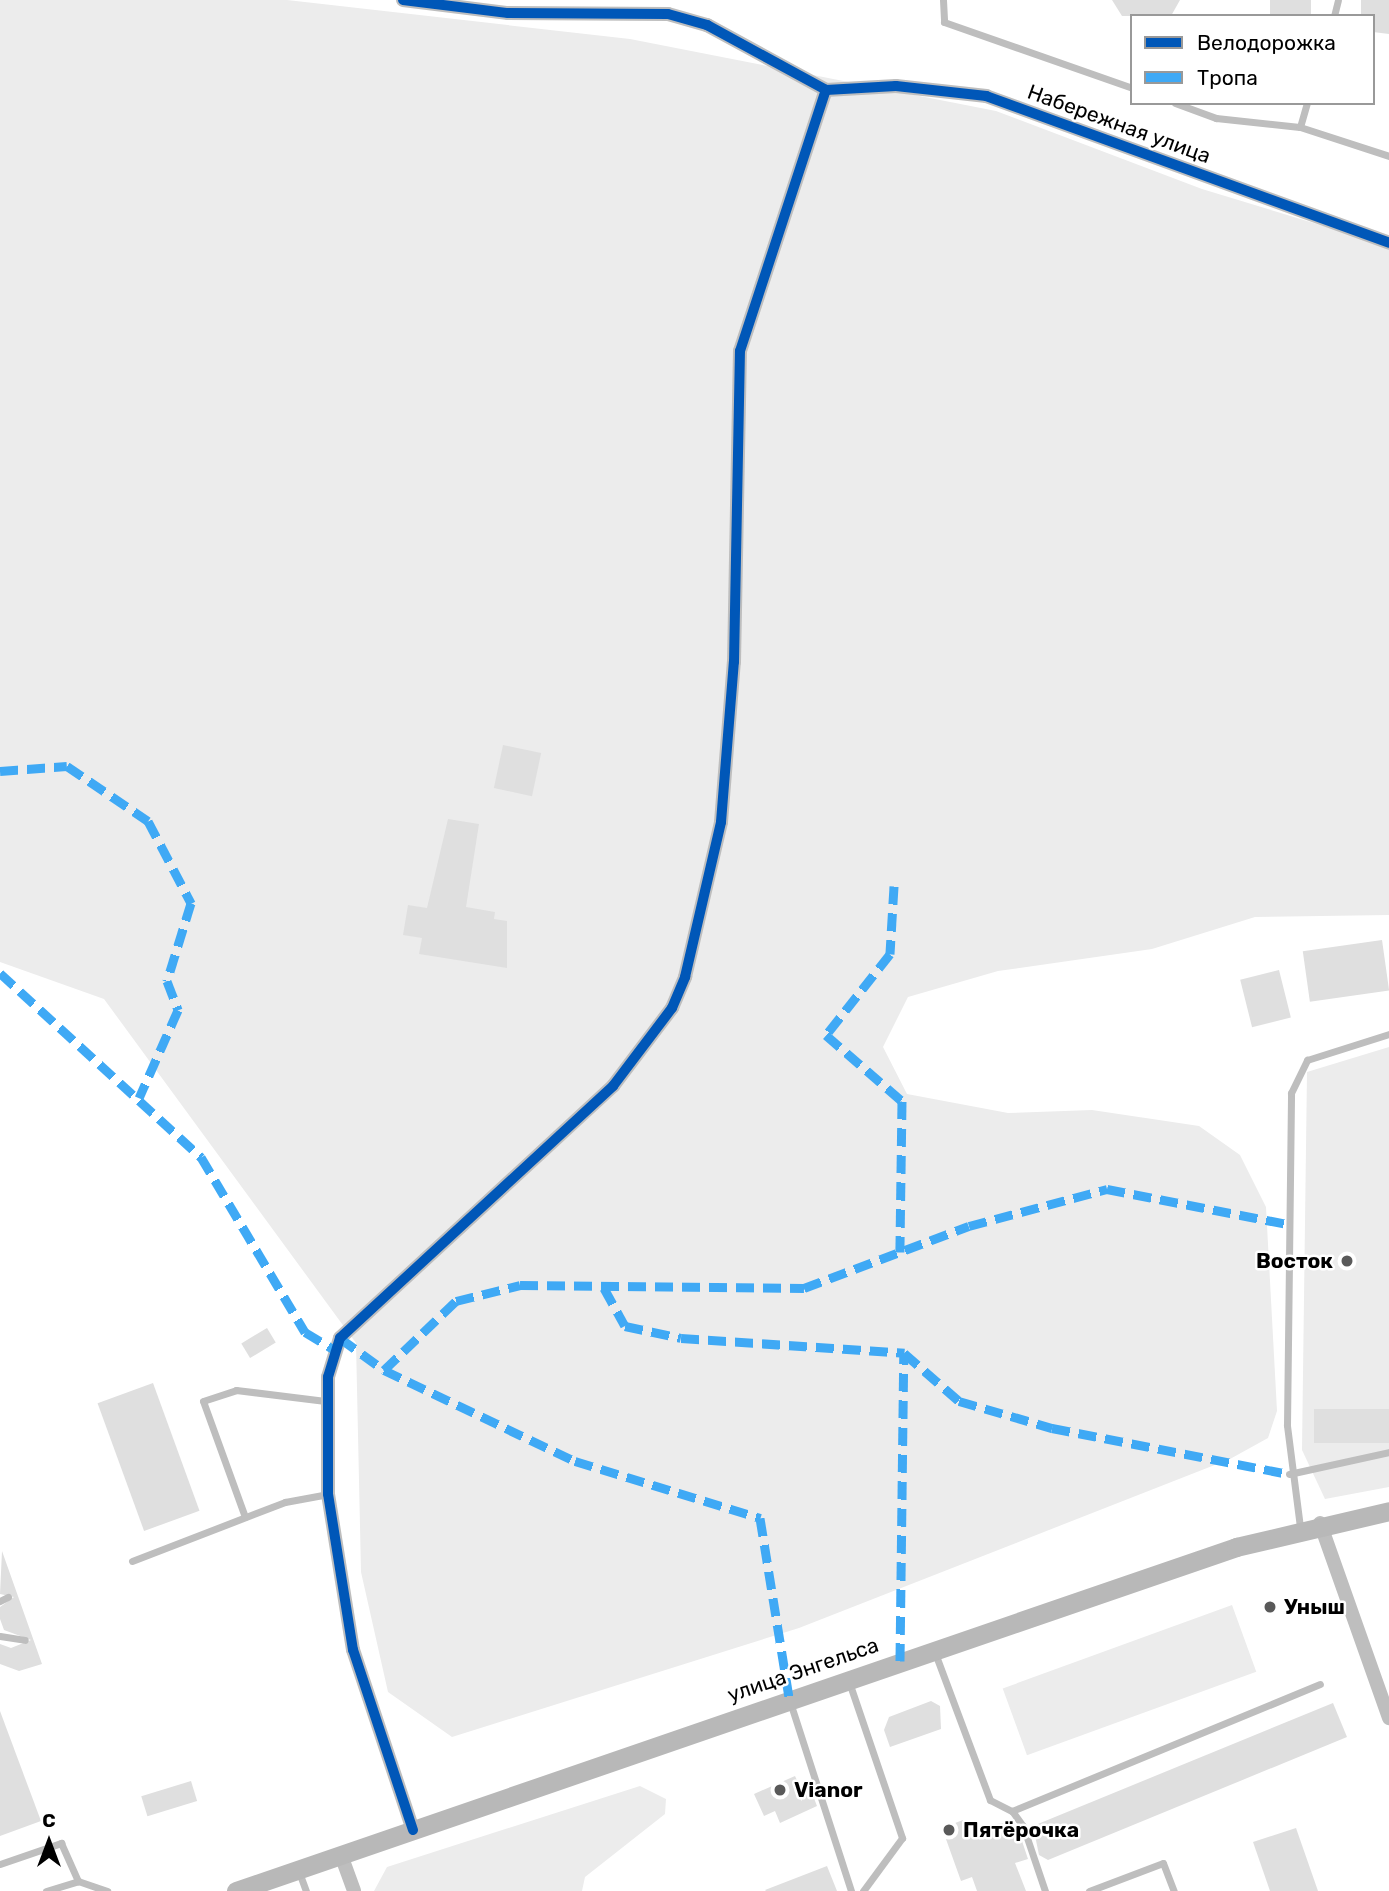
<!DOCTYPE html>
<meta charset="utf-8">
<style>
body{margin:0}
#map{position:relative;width:1389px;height:1891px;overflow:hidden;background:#fff;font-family:Rubik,sans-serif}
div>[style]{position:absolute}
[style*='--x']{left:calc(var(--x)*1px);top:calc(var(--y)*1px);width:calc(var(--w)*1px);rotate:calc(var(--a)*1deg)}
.green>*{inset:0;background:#ececec;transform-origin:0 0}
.building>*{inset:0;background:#dfdfdf;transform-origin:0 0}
.service>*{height:7px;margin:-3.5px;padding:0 3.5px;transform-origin:3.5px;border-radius:3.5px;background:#bebebe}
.minor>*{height:14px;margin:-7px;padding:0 7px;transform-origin:7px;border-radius:7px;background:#bebebe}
.secondary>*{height:19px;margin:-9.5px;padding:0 9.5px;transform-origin:9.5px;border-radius:9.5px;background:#b8b8b8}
.quiet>*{height:9px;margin-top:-4.5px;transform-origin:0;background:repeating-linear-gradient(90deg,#3fa9f5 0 18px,transparent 0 27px)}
.cycleway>*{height:10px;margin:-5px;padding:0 5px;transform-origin:5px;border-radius:5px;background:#0057b8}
.dots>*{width:19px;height:19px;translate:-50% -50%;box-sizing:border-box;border:4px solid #fff;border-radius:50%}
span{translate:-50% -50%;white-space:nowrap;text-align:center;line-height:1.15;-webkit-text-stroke:5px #fff;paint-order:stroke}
.street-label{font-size:21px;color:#000}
.poi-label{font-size:21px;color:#000;font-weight:700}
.right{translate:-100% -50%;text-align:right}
.left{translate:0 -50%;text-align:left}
.legend{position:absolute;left:1130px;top:14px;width:245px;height:91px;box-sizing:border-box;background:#fff;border:2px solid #999;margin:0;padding:9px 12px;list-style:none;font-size:21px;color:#000}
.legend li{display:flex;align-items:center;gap:14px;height:35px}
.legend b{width:35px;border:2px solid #999}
.north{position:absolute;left:14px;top:1807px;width:70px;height:70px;-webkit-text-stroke:5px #fff;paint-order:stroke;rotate:0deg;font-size:19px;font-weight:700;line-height:28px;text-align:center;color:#000}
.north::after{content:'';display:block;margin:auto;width:24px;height:32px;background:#000;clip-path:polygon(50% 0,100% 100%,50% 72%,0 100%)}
</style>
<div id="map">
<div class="green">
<i style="clip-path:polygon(0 0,287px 0,630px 39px,996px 111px,1202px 189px,1389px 246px,1389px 915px,1255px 917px,1152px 949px,998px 971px,908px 997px,883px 1047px,907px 1094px,1008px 1113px,1092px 1110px,1199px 1126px,1240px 1155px,1266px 1207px,1277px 1411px,1268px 1438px,1230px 1459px,799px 1628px,452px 1737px,388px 1692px,361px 1572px,356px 1343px,104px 999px,0 962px)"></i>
<i style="clip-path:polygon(1389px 1047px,1389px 1487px,1325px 1499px,1302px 1450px,1307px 1072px)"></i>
<i style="left:1232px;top:1605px;width:71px;height:244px;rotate:70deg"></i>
<i style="clip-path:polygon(640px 1786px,666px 1799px,665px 1814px,585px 1877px,582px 1891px,374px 1891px,387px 1867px)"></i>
</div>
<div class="building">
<i style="clip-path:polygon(1112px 0,1180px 0,1171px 16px,1122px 16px)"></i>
<i style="left:1270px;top:0;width:41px;height:16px"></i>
<i style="clip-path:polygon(1361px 0,1389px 0,1389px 34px,1373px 32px,1373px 16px,1361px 16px)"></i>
<i style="left:503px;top:745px;width:39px;height:44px;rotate:12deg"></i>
<i style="clip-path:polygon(448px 819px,479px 824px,466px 907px,495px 912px,494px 919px,507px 921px,507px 968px,419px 954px,422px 938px,403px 935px,408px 905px,427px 908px)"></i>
<i style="left:1382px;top:940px;width:51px;height:80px;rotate:82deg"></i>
<i style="left:1279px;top:970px;width:49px;height:40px;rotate:76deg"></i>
<i style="left:267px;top:1328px;width:17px;height:30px;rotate:59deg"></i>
<i style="left:153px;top:1383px;width:136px;height:59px;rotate:70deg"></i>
<i style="left:1389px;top:1409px;width:34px;height:75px;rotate:90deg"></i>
<i style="clip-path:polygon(2px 1551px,42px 1664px,19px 1671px,0 1664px,0 1644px,11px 1648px,31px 1640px,4px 1630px,0 1619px,0 1607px,14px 1597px,0 1594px)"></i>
<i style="clip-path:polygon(931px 1701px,940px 1706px,941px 1729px,890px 1747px,884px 1730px,889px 1717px)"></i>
<i style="clip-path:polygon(1333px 1703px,1347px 1737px,1048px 1860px,1039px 1855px,1033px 1826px)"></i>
<i style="clip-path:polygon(0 1711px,41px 1821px,0 1836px)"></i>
<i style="clip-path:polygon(795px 1776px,802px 1791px,810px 1788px,817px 1806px,780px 1823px,775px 1811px,764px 1816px,754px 1794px)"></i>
<i style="left:191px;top:1781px;width:21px;height:52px;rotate:73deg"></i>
<i style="clip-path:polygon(963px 1820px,966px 1829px,1003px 1823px,1009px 1839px,1020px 1835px,1028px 1859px,1015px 1863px,1026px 1891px,977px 1891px,972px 1877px,961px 1881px,942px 1828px)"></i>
<i style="clip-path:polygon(1296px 1828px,1318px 1891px,1270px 1891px,1253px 1842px)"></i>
<i style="clip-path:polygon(827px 1866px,837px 1891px,766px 1891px,765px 1890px)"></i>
</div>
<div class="service">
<i style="--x:943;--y:0;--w:22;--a:87"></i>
<i style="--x:944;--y:22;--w:199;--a:19.3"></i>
<i style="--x:1334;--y:16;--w:16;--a:-76"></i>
<i style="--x:1175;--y:103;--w:44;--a:20.1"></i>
<i style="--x:1216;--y:118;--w:84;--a:6.1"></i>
<i style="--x:1300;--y:127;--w:94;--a:18"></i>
<i style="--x:1300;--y:127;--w:25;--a:-74"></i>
<i style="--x:1289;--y:1474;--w:102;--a:-12.4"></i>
<i style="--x:245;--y:1517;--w:123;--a:-109.9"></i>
<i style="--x:203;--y:1401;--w:35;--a:-18"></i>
<i style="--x:236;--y:1390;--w:90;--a:7"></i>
<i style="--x:1300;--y:1527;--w:103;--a:-97.3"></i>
<i style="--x:1287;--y:1425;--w:332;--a:-89.3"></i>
<i style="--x:1291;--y:1093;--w:37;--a:-64"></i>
<i style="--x:1307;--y:1060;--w:86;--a:-17.6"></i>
<i style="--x:132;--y:1561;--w:164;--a:-21.1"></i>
<i style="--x:285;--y:1502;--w:44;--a:-10.5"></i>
<i style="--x:0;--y:1601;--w:9;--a:-27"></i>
<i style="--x:0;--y:1636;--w:25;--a:9"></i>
<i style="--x:935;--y:1653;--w:157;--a:69.5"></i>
<i style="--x:990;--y:1800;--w:25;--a:27"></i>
<i style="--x:1012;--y:1811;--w:19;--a:54"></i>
<i style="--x:1023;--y:1826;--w:69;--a:71.3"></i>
<i style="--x:849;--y:1682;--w:165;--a:71.2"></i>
<i style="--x:902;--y:1838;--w:66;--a:126.3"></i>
<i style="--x:790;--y:1702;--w:199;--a:72.1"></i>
<i style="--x:1012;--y:1811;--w:333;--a:-22.4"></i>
<i style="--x:0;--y:1864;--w:65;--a:-19"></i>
<i style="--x:61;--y:1843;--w:42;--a:65.9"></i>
<i style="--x:299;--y:1872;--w:20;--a:70"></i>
<i style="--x:46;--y:1891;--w:34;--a:-17"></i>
<i style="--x:78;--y:1881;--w:31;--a:19"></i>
<i style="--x:1089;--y:1891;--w:79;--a:-20.7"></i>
<i style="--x:1163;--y:1863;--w:30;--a:69"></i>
</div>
<div class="minor">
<i style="--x:403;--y:0;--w:106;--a:7.1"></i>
<i style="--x:508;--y:13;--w:160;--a:0.4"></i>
<i style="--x:668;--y:14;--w:41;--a:15.8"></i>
<i style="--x:707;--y:25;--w:136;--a:28.6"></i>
<i style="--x:826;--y:90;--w:70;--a:-3.3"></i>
<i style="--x:896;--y:86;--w:91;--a:6.3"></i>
<i style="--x:986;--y:96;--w:429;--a:20"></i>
<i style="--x:1320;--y:1523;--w:207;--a:70.5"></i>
<i style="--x:413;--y:1830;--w:190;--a:-108.4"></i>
<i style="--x:353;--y:1650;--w:158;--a:-99.1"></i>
<i style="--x:328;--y:1494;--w:117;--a:-90"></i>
<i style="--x:328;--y:1377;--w:41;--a:-72.9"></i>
<i style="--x:340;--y:1338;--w:372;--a:-42.7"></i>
<i style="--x:613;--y:1086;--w:98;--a:-52.9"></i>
<i style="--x:672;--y:1008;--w:34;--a:-67"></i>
<i style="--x:685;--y:977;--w:159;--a:-76.9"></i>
<i style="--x:721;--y:822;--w:161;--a:-85.4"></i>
<i style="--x:734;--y:662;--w:311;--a:-88.9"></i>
<i style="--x:740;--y:351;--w:275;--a:-71.8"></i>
<i style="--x:341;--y:1855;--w:38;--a:70"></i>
</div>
<div class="secondary">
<i style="--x:236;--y:1891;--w:1058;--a:-18.98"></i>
<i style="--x:1236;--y:1547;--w:157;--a:-13.2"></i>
</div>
<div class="quiet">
<i style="--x:0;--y:771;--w:67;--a:-4.3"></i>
<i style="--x:67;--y:766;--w:98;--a:34.2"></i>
<i style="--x:148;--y:821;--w:93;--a:62.3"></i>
<i style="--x:191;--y:903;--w:82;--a:107.1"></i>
<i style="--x:167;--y:981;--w:31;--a:69"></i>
<i style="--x:178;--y:1010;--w:96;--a:113.9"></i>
<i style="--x:894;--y:886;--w:68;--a:93.4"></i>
<i style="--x:890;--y:954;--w:103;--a:128.3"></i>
<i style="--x:826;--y:1035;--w:101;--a:41"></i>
<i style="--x:902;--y:1101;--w:151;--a:90.8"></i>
<i style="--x:0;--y:973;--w:273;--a:42.5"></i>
<i style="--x:201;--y:1157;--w:204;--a:59.3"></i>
<i style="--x:305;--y:1332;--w:35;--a:31"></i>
<i style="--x:604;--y:1288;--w:43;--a:61.1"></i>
<i style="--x:625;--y:1326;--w:57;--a:12.1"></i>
<i style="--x:681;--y:1338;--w:224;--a:3.8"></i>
<i style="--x:904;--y:1353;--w:73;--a:41.1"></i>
<i style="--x:959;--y:1401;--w:97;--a:16.2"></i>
<i style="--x:1052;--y:1428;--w:241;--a:11"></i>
<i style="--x:340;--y:1338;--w:54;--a:36"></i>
<i style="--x:384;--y:1370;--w:100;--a:-43.8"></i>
<i style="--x:456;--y:1301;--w:66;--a:-14"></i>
<i style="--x:520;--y:1285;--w:284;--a:0.6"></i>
<i style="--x:804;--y:1288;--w:176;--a:-20.6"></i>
<i style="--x:969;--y:1226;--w:143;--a:-15"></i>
<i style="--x:1107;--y:1189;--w:183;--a:11"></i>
<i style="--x:384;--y:1370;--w:212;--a:25.5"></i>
<i style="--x:575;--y:1461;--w:194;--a:17.1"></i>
<i style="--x:760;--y:1518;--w:182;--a:80.8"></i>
<i style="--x:900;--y:1661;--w:308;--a:-89.3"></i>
</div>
<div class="cycleway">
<i style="--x:403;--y:0;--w:106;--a:7.1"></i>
<i style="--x:508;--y:13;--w:160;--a:0.4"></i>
<i style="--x:668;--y:14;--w:41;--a:15.8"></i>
<i style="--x:707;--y:25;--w:136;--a:28.6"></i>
<i style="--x:826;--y:90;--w:70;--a:-3.3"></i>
<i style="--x:896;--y:86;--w:91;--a:6.3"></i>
<i style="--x:986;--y:96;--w:429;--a:20"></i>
<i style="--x:413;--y:1830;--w:190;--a:-108.4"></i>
<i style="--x:353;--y:1650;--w:158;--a:-99.1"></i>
<i style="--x:328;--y:1494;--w:117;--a:-90"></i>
<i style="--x:328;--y:1377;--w:41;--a:-72.9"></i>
<i style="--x:340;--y:1338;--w:372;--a:-42.7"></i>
<i style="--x:613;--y:1086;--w:98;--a:-52.9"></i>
<i style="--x:672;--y:1008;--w:34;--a:-67"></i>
<i style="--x:685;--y:977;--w:159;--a:-76.9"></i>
<i style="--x:721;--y:822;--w:161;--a:-85.4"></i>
<i style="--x:734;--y:662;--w:311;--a:-88.9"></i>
<i style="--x:740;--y:351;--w:275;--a:-71.8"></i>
</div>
<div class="dots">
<i style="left:1347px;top:1261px;background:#595959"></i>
<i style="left:1270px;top:1607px;background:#595959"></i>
<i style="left:780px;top:1790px;background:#595959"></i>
<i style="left:949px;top:1830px;background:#595959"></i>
</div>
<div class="street-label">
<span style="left:1119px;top:124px;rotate:20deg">Набережная улица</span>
<span style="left:803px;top:1670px;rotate:-19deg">улица Энгельса</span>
</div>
<div class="poi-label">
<span class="right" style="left:1333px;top:1261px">Восток</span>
<span class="left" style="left:1284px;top:1607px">Уныш</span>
<span class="left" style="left:794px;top:1790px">Vianor</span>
<span class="left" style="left:963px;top:1830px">Пятёрочка</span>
</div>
<ul class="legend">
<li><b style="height:9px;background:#0057b8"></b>Велодорожка</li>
<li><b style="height:9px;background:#3fa9f5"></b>Тропа</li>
</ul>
<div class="north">С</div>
</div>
